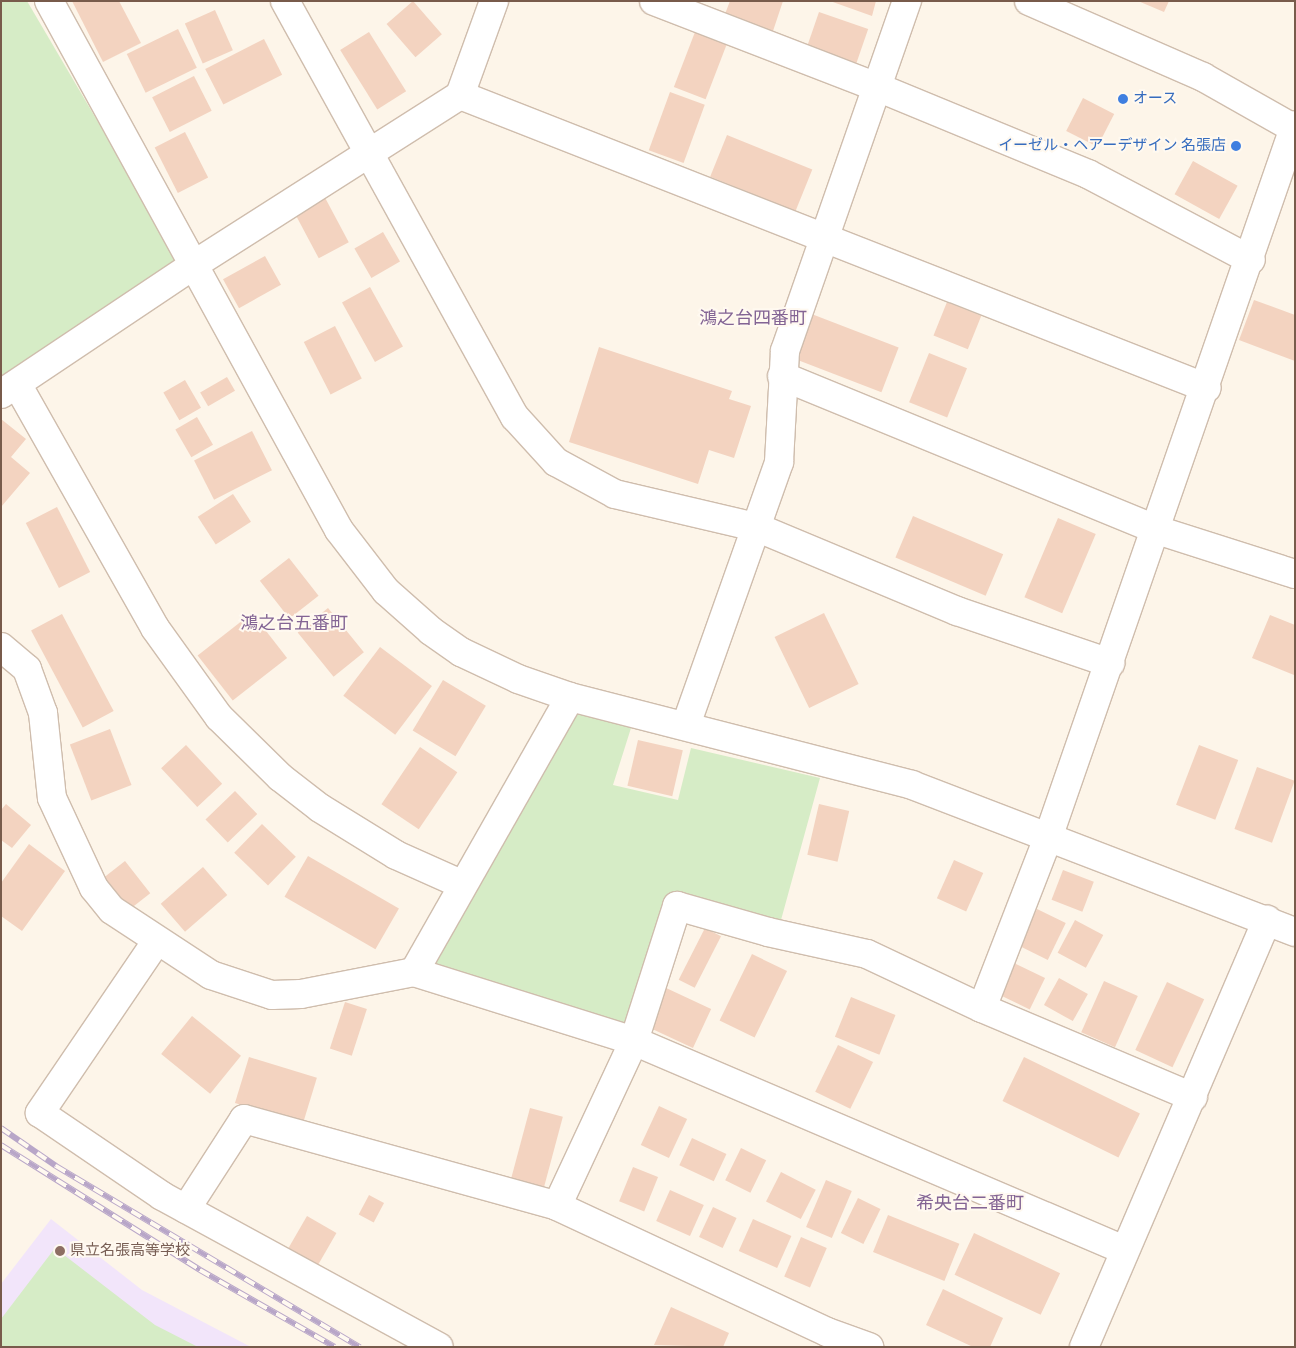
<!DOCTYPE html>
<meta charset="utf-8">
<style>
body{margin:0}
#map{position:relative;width:1296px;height:1348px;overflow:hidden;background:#fdf5e9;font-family:"Fira Sans Condensed","Noto Sans JP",sans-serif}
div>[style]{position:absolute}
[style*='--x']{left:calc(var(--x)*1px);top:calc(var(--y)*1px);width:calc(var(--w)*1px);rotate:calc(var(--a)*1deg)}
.education>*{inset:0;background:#f2e5fa}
.green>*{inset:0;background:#d6ecc6}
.building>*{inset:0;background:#f3d3c0;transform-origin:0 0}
.roads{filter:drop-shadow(1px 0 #cfbdad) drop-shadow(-1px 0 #cfbdad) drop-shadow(0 1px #cfbdad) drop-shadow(0 -1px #cfbdad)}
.minor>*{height:28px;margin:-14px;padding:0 14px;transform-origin:14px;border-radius:14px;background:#fff}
.tertiary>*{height:28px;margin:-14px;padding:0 14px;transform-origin:14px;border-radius:14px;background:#fff}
.rail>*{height:5.5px;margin-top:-2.75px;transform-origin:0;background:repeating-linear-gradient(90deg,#fff9f0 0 11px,#b8a6c8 0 22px);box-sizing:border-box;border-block:1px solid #b8a6c8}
.dots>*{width:14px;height:14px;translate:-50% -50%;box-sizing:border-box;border:2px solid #fff9f0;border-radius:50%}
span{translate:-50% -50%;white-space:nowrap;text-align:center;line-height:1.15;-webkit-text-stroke:4px #fff9f0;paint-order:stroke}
.shop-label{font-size:15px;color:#366cbe}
.left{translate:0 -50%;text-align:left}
.right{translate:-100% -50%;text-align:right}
.education-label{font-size:15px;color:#785e54}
.quarter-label{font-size:18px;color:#836494}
.frame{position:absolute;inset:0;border:2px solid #785b4b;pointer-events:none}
</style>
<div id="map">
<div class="education">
<i style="clip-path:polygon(51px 1219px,142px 1290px,251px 1347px,1px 1347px,1px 1284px)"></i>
</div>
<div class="green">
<i style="clip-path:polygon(1px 1px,27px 1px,179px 260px,1px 386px)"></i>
<i style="clip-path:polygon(573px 710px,631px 728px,613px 785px,678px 800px,691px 748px,820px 778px,781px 920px,676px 899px,627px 1033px,433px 962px)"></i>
<i style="clip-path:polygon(55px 1248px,155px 1325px,198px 1347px,1px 1347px,1px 1319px)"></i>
</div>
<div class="building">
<i style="clip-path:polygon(72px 1px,119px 1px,141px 43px,103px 62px)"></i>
<i style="left:413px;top:1px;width:44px;height:35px;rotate:49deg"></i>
<i style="clip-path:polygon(730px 1px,783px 1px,773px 31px,725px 14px)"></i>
<i style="clip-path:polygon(830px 1px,876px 1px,872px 16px)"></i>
<i style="clip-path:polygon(1138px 1px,1169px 1px,1164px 12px)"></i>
<i style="left:215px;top:10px;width:44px;height:33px;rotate:66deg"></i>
<i style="left:819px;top:12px;width:52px;height:36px;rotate:19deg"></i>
<i style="left:178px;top:29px;width:43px;height:57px;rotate:64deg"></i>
<i style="left:369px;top:32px;width:70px;height:34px;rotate:58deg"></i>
<i style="left:695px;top:32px;width:34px;height:59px;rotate:21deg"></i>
<i style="left:264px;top:39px;width:40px;height:66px;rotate:63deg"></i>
<i style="left:194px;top:76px;width:39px;height:47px;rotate:63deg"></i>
<i style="left:670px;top:92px;width:37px;height:62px;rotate:20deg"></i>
<i style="left:1083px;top:98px;width:35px;height:37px;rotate:27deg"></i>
<i style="left:185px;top:132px;width:51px;height:34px;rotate:63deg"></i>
<i style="left:727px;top:135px;width:92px;height:45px;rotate:22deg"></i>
<i style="left:1193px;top:161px;width:51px;height:38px;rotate:29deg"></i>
<i style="left:322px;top:192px;width:57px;height:34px;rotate:62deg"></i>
<i style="left:383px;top:232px;width:34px;height:33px;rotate:60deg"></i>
<i style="left:265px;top:256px;width:33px;height:48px;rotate:61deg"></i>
<i style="left:370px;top:287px;width:68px;height:32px;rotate:61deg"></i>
<i style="clip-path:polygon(1254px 300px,1295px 315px,1295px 361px,1239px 340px)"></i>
<i style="left:947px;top:302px;width:37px;height:36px;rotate:22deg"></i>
<i style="left:809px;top:313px;width:96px;height:48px;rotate:21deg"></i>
<i style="left:335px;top:326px;width:59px;height:35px;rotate:63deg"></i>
<i style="clip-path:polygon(599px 347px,732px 391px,729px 399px,751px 406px,734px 458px,709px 450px,698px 484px,569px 442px)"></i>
<i style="left:929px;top:353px;width:41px;height:53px;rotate:22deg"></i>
<i style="left:227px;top:377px;width:16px;height:31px;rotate:60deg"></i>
<i style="left:185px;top:380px;width:32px;height:25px;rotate:60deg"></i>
<i style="left:197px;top:417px;width:32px;height:25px;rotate:60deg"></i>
<i style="clip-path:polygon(1px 419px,26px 439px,11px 457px,30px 473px,1px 507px)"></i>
<i style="left:252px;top:431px;width:44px;height:65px;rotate:63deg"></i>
<i style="left:233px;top:494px;width:33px;height:42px;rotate:57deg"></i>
<i style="left:57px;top:507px;width:73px;height:35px;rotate:63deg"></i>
<i style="left:913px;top:516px;width:98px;height:45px;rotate:23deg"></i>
<i style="left:1058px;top:518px;width:41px;height:86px;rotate:23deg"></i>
<i style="left:289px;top:558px;width:48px;height:37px;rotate:52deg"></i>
<i style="left:328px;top:608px;width:57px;height:39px;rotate:51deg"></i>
<i style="left:252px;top:613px;width:57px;height:69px;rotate:52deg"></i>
<i style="left:824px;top:613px;width:79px;height:55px;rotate:64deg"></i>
<i style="left:62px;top:614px;width:110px;height:35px;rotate:62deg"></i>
<i style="clip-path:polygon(1270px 615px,1295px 625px,1294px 675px,1252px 658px)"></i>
<i style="left:380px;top:647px;width:65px;height:61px;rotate:37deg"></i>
<i style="left:443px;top:680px;width:50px;height:59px;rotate:31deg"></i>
<i style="left:110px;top:729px;width:60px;height:43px;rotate:69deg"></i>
<i style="left:638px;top:740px;width:46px;height:47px;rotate:13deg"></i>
<i style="left:186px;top:745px;width:53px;height:34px;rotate:47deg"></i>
<i style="left:1199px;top:745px;width:42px;height:64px;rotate:21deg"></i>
<i style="left:420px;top:747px;width:45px;height:69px;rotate:34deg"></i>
<i style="left:1257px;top:767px;width:40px;height:66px;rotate:20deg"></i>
<i style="left:235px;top:791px;width:32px;height:41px;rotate:46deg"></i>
<i style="clip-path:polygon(6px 804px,31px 825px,12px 848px,1px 840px,1px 810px)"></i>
<i style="left:819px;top:804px;width:31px;height:52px;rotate:13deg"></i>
<i style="left:262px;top:824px;width:47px;height:40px;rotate:44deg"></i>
<i style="clip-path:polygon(29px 844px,65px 871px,22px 931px,1px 916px,1px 883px)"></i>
<i style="left:308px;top:856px;width:105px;height:47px;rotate:30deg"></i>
<i style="left:954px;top:860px;width:32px;height:42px;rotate:24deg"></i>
<i style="left:125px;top:861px;width:41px;height:32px;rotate:52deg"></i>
<i style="left:203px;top:867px;width:37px;height:56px;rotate:49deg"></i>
<i style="left:1063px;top:870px;width:33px;height:32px;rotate:21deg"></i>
<i style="left:1037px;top:909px;width:32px;height:41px;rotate:26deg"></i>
<i style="left:1075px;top:920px;width:32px;height:37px;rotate:28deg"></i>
<i style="left:705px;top:928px;width:18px;height:58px;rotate:27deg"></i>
<i style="left:752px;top:954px;width:39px;height:74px;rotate:26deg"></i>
<i style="left:1010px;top:961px;width:39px;height:35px;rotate:26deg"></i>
<i style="left:1059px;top:978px;width:33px;height:31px;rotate:29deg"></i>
<i style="left:1104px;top:981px;width:37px;height:56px;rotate:24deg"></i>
<i style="left:1167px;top:982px;width:41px;height:75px;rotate:25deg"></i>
<i style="left:664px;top:987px;width:52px;height:43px;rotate:25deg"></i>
<i style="left:851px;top:997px;width:48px;height:43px;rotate:22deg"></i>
<i style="left:345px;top:1002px;width:23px;height:49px;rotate:18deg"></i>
<i style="left:192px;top:1016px;width:63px;height:49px;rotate:39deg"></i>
<i style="left:838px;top:1045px;width:39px;height:52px;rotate:26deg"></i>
<i style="left:249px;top:1057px;width:71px;height:48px;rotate:17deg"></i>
<i style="left:1024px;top:1057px;width:129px;height:49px;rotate:26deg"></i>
<i style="left:659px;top:1106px;width:31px;height:43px;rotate:25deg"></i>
<i style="left:530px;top:1108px;width:34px;height:77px;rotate:15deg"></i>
<i style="left:692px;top:1138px;width:38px;height:30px;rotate:25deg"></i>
<i style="left:741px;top:1148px;width:28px;height:36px;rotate:26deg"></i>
<i style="left:633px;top:1167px;width:27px;height:37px;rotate:22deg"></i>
<i style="left:781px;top:1172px;width:39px;height:33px;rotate:27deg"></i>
<i style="left:826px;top:1180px;width:28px;height:51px;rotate:23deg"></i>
<i style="left:670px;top:1190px;width:37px;height:34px;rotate:24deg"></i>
<i style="left:369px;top:1195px;width:17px;height:22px;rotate:28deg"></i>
<i style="left:858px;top:1198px;width:25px;height:39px;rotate:26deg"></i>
<i style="left:713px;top:1207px;width:26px;height:33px;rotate:25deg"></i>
<i style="left:888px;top:1215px;width:77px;height:40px;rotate:22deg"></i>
<i style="left:307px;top:1216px;width:34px;height:46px;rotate:30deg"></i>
<i style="left:753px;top:1219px;width:42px;height:35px;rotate:24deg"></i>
<i style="left:974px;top:1233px;width:95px;height:46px;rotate:25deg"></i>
<i style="left:801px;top:1237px;width:28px;height:43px;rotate:23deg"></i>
<i style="clip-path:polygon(943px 1289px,1003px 1318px,990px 1347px,973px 1347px,926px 1325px)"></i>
<i style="clip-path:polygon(671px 1307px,729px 1333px,723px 1347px,654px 1345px)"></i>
</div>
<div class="roads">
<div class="minor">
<i style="--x:285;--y:1;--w:475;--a:61.1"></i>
<i style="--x:515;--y:417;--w:61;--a:47.7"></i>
<i style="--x:556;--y:462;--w:67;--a:28.5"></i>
<i style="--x:615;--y:494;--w:145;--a:13.2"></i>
<i style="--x:756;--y:527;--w:218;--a:22.7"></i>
<i style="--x:957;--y:611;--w:162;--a:18.8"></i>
<i style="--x:654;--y:1;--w:239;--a:21.1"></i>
<i style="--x:877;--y:87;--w:228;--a:22.4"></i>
<i style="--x:1088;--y:174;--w:184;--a:27.8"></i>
<i style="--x:460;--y:95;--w:802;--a:21.42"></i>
<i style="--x:782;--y:376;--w:405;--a:22.3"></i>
<i style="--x:17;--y:384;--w:280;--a:60.5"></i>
<i style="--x:155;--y:628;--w:110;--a:54.3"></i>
<i style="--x:219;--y:717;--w:86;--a:44.5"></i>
<i style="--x:280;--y:777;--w:51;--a:37.8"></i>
<i style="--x:320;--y:808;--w:89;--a:31.7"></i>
<i style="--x:396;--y:855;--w:73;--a:24.1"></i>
<i style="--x:1;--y:394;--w:234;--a:-33.8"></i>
<i style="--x:195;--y:264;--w:314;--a:-32.5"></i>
<i style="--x:460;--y:95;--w:100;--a:-70.1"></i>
<i style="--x:1;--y:647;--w:34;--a:40"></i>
<i style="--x:27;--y:669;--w:47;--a:70"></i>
<i style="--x:43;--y:713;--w:85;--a:84"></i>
<i style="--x:52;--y:798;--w:99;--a:65"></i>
<i style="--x:94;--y:888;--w:28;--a:51"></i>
<i style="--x:112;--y:910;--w:118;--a:33.3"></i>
<i style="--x:211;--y:975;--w:64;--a:18.2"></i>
<i style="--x:272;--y:995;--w:29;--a:-2"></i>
<i style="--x:301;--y:994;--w:115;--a:-11"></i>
<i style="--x:414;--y:972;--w:231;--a:17.4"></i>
<i style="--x:634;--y:1041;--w:533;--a:23.1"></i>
<i style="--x:686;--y:725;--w:279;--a:-70.5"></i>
<i style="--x:779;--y:462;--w:111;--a:-86.9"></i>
<i style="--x:785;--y:351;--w:371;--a:-70.8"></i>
<i style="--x:156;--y:942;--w:207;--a:124.2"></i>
<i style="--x:40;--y:1113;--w:148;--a:34.2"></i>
<i style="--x:162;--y:1196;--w:315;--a:28.6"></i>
<i style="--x:414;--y:972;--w:316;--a:-60.4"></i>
<i style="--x:982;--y:1008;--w:186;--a:-68.8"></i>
<i style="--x:557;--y:1206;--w:182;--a:-65"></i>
<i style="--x:634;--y:1041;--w:142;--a:-72.3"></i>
<i style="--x:677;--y:906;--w:95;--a:15.9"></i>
<i style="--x:768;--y:932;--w:101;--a:12.5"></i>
<i style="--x:867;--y:954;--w:127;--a:25.2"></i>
<i style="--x:982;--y:1008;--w:229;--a:22.9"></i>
<i style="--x:186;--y:1209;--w:107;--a:-57.2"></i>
<i style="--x:244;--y:1119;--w:325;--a:15.5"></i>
<i style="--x:557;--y:1206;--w:298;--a:25"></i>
<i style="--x:827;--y:1332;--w:45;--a:19.7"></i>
<i style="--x:1084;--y:1347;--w:465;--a:-66.8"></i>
</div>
<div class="tertiary">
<i style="--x:49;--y:1;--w:603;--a:61.27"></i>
<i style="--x:339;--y:530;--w:77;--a:52.4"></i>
<i style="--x:386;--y:591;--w:60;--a:41.6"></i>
<i style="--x:431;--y:631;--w:37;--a:35"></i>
<i style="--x:461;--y:652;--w:63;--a:25.3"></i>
<i style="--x:518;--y:679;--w:55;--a:19.1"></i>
<i style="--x:570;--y:697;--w:353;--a:14.4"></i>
<i style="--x:912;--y:785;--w:410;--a:21"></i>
<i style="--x:1029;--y:1;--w:190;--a:23.6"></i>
<i style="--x:1203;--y:77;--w:106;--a:29.5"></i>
<i style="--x:1157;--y:530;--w:145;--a:17.7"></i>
<i style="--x:1049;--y:835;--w:751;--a:-70.89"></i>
</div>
</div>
<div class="rail">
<i style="--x:1;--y:1128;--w:67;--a:34.6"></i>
<i style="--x:56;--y:1166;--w:354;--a:30.8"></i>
<i style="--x:1;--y:1145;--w:235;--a:32.1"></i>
<i style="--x:200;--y:1270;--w:155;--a:29.7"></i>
</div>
<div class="dots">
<i style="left:1123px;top:99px;background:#3f7fe0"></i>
<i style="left:1236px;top:146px;background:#3f7fe0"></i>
<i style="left:60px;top:1251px;background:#8d6e63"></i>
</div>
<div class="shop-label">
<span class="left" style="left:1133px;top:99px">オース</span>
<span class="right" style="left:1226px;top:146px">イーゼル・ヘアーデザイン 名張店</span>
</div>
<div class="education-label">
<span class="left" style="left:70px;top:1251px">県立名張高等学校</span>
</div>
<div class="quarter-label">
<span style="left:753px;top:318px">鴻之台四番町</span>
<span style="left:294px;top:623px">鴻之台五番町</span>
<span style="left:970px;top:1203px">希央台二番町</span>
</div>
<div class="frame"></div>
</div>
